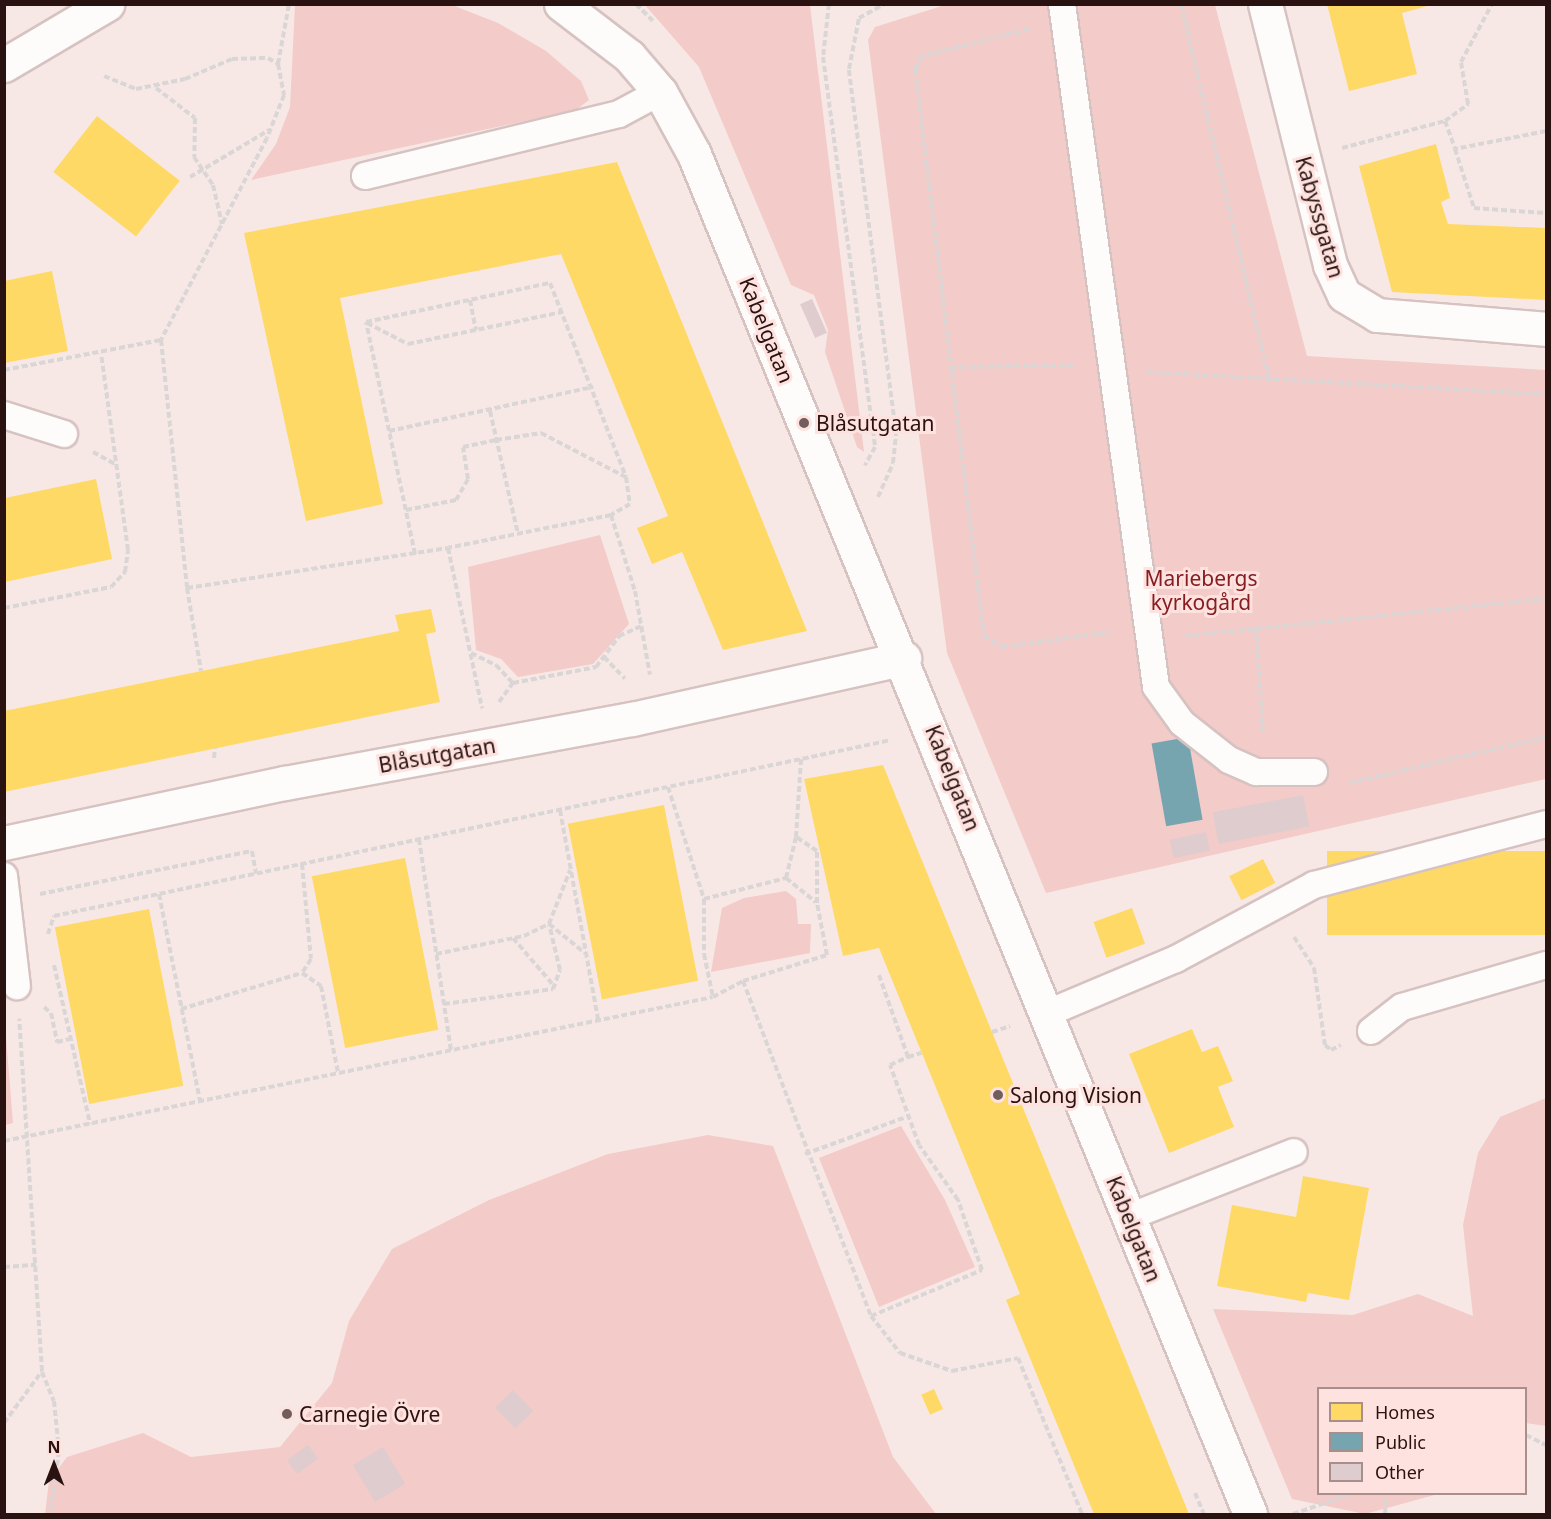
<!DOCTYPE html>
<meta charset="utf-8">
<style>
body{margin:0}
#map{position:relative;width:1551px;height:1519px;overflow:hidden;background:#f7e8e6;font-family:"Noto Sans",sans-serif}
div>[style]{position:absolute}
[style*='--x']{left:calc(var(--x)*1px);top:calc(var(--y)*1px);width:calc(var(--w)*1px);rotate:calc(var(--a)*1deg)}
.green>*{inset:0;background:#f3cbc8}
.homes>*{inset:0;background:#ffd966;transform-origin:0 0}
.public>*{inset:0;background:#76a5af;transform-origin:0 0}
.building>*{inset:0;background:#dfccce;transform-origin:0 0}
.path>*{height:4px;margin-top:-2px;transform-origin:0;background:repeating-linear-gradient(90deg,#dbd6d6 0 6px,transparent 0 9px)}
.roads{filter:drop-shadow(2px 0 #d6c3c1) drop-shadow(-2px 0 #d6c3c1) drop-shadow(0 2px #d6c3c1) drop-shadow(0 -2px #d6c3c1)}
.service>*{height:26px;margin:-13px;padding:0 13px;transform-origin:13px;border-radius:13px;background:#fefcfb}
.minor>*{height:33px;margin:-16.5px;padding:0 16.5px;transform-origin:16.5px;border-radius:16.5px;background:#fefcfb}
.dots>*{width:16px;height:16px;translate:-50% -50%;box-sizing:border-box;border:3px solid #fee2df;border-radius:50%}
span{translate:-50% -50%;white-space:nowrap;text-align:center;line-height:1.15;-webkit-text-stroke:6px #fee2df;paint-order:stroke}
.street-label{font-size:21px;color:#291210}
.poi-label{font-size:21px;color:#291210}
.left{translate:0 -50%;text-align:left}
.park-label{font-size:21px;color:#871d20}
.frame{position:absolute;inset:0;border:6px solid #291210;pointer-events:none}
.legend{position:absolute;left:1317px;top:1387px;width:210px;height:108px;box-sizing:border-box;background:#fee2df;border:2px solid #a98f8c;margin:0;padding:8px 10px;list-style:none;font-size:18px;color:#291210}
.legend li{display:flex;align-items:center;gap:12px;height:30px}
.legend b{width:30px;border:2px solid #a98f8c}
.north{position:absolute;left:24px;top:1435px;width:60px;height:60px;-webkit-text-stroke:4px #fee2df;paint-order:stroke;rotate:0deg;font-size:16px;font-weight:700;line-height:24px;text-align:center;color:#291210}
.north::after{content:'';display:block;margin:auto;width:21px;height:27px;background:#291210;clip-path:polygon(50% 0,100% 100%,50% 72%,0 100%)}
</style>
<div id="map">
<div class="green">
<i style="clip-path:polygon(295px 5px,452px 5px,498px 23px,546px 51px,581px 81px,589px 100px,576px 110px,251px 180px,276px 144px,290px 107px)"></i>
<i style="clip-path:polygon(645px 5px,810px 5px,864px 452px,857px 447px,825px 352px,828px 330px,814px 295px,791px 285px,699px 67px)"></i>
<i style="clip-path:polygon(945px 5px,1215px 5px,1307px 356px,1546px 370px,1546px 779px,1046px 893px,947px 653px,868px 40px,875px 27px)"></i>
<i style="clip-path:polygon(600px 535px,629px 624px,593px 664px,518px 677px,501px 659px,476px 650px,468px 567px)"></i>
<i style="clip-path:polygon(786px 891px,796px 899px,798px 924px,811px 924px,810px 953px,711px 972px,722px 908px,744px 898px)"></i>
<i style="clip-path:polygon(4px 1012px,13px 1123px,5px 1125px,4px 1125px)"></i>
<i style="clip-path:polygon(1546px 1098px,1546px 1426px,1526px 1423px,1526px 1388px,1318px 1388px,1318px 1494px,1438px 1494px,1365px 1514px,1292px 1499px,1213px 1309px,1353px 1315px,1418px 1294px,1473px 1316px,1463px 1225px,1478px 1153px,1500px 1117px)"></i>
<i style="clip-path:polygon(901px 1126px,945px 1200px,975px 1267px,879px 1307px,819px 1158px)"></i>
<i style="clip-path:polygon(708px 1135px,773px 1146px,893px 1457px,936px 1514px,45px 1514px,49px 1481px,67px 1457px,143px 1433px,191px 1457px,280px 1447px,332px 1383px,349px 1321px,392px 1249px,489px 1200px,608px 1154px)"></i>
</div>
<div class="homes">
<i style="clip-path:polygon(1327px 4px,1434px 4px,1402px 13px,1417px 74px,1349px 91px)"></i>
<i style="left:97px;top:116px;width:105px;height:71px;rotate:38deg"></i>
<i style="clip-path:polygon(1436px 144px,1450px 198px,1441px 202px,1448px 224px,1546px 228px,1546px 300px,1392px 292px,1359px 166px)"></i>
<i style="clip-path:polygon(617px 162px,807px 631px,723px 650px,682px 552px,652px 564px,637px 528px,668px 516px,561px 254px,340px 298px,383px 504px,306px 521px,244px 233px)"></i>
<i style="clip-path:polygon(52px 271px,68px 351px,4px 363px,4px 281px)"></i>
<i style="clip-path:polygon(96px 479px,112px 559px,5px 582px,5px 498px)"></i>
<i style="clip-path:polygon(431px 609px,436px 632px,426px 634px,440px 702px,4px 792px,4px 711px,399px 631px,395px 615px)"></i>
<i style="clip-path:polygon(883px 765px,992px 1032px,1189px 1514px,1094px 1514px,1006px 1300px,1020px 1294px,879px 948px,843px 956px,804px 779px)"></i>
<i style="left:664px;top:805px;width:179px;height:98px;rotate:79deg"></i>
<i style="left:1546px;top:851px;width:84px;height:219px;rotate:90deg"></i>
<i style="left:405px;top:858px;width:175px;height:95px;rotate:79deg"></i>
<i style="left:1263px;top:859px;width:27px;height:38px;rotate:63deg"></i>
<i style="left:1132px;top:908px;width:38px;height:41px;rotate:70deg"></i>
<i style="left:149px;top:909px;width:180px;height:96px;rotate:79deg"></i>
<i style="clip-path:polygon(1192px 1029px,1202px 1052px,1218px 1046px,1233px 1081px,1218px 1087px,1234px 1127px,1169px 1153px,1129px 1054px)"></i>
<i style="clip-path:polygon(1303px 1176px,1369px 1188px,1349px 1300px,1308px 1293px,1306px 1302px,1217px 1286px,1232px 1205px,1296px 1217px)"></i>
<i style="left:934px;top:1389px;width:22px;height:14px;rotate:66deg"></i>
</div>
<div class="public">
<i style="left:1188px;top:737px;width:84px;height:37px;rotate:80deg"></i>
</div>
<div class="building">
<i style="left:812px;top:299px;width:37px;height:13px;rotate:66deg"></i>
<i style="left:1303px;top:795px;width:32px;height:92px;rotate:79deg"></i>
<i style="left:1206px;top:832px;width:19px;height:37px;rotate:78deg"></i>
<i style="left:513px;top:1390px;width:29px;height:25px;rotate:46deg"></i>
<i style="left:308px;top:1445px;width:17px;height:26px;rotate:54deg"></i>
<i style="left:383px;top:1447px;width:43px;height:35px;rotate:59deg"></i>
</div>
<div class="path">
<i style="--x:636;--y:4;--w:25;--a:45"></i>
<i style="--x:829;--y:4;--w:53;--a:96.5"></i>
<i style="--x:823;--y:57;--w:376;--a:82.4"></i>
<i style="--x:873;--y:430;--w:17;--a:83"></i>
<i style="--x:875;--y:447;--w:21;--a:119"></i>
<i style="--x:1181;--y:4;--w:385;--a:76.8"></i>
<i style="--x:1029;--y:29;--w:110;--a:165.8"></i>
<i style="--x:922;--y:56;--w:16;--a:117"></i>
<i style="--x:915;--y:70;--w:570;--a:83.05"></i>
<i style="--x:984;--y:636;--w:21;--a:31"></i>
<i style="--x:1002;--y:647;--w:110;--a:-7.8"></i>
<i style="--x:278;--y:64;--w:61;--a:-79.6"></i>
<i style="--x:104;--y:76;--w:35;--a:22"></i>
<i style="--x:136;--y:89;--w:50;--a:-11.5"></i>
<i style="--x:185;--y:79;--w:51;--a:-23.1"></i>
<i style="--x:232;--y:59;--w:36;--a:-2"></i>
<i style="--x:268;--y:58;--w:12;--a:31"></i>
<i style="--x:278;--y:64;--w:32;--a:79"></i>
<i style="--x:284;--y:95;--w:46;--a:111.6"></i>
<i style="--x:267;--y:138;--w:228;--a:117.7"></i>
<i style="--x:161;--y:340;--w:249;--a:84"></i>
<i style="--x:187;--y:588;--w:84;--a:80.4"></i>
<i style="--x:156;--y:88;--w:49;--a:37.6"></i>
<i style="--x:195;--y:118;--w:39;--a:91"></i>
<i style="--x:194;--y:157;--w:34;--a:56"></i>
<i style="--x:213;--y:185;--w:40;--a:77"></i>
<i style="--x:1445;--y:121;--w:29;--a:-36"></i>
<i style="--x:1468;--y:104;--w:43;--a:-99.5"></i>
<i style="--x:1461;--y:62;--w:66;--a:-61.9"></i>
<i style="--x:1546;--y:131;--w:93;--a:168.8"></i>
<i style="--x:1455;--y:149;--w:62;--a:72.1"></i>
<i style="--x:1474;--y:208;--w:72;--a:4"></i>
<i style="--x:1342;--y:148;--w:106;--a:-14.7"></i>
<i style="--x:1445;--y:121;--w:30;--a:70"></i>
<i style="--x:190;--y:177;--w:92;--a:-30.7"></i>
<i style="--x:470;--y:300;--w:31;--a:79"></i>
<i style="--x:367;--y:323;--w:46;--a:27.1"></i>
<i style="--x:408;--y:344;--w:157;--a:-11.7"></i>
<i style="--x:951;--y:367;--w:125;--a:-0.9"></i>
<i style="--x:4;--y:370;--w:160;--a:-10.8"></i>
<i style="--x:1148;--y:372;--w:399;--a:3.2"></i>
<i style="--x:490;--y:411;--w:126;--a:77.2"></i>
<i style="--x:389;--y:431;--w:209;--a:-12.2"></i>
<i style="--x:93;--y:452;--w:25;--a:29"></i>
<i style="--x:878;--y:497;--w:37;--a:-66"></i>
<i style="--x:893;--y:463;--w:30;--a:-84"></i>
<i style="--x:896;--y:433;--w:367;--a:-97.4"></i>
<i style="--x:849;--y:69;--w:52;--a:-78.9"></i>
<i style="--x:859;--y:18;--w:29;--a:-29"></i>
<i style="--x:406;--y:510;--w:51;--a:-11.3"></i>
<i style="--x:456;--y:500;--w:24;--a:-60"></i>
<i style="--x:468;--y:479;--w:32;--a:-99"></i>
<i style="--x:463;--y:447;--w:34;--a:-12"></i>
<i style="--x:496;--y:440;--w:46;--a:-8.8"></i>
<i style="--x:541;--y:433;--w:96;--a:27.4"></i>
<i style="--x:611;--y:515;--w:80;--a:72.5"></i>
<i style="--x:635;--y:591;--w:85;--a:79.9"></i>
<i style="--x:415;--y:554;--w:237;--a:-101.9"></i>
<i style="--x:366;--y:322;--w:188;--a:-12"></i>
<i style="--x:550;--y:283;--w:208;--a:68.6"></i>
<i style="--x:626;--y:477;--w:27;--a:82"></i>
<i style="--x:630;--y:504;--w:22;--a:150"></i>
<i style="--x:611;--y:515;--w:166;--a:168.6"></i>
<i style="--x:187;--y:588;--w:264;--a:-8.7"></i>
<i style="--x:448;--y:548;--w:164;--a:78"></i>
<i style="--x:4;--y:608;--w:109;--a:-11.1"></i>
<i style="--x:111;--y:587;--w:21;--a:-47"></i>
<i style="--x:125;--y:572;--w:22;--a:-82"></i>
<i style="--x:128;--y:550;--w:198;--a:-97.8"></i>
<i style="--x:1256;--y:627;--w:109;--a:86.3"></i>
<i style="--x:1185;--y:636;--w:363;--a:-5.9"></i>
<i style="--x:471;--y:653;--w:28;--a:26"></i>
<i style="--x:496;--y:665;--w:25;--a:47"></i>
<i style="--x:513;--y:683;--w:85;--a:-10.9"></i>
<i style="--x:596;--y:667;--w:39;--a:-53"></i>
<i style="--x:619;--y:636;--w:24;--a:-24"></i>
<i style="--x:604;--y:657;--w:30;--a:46"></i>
<i style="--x:499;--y:702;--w:24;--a:-54"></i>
<i style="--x:214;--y:758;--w:10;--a:-84"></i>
<i style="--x:1349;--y:783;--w:202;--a:-13.1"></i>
<i style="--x:668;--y:787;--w:118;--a:72.2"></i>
<i style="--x:704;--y:899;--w:55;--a:90"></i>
<i style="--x:704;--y:954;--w:44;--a:78.2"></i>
<i style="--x:560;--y:810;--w:213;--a:79.7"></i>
<i style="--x:419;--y:839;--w:214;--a:81.4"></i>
<i style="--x:302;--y:864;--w:95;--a:84.6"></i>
<i style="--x:311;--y:959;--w:17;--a:123"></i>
<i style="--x:302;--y:973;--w:23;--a:34"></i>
<i style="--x:321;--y:986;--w:89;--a:78.9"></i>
<i style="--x:786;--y:878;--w:38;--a:39"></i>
<i style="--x:40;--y:894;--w:216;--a:-11.5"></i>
<i style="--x:252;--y:851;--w:23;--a:80"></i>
<i style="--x:159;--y:894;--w:212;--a:78.8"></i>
<i style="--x:704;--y:899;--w:85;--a:-14.4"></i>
<i style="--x:786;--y:878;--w:42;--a:-76.3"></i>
<i style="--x:549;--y:924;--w:46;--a:38.9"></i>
<i style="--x:48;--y:934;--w:19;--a:-72"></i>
<i style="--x:54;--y:916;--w:855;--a:-11.87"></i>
<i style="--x:1294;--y:937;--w:37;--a:57"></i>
<i style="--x:1314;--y:968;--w:78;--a:81.9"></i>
<i style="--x:1325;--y:1045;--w:8;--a:40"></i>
<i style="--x:1331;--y:1050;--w:11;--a:-27"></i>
<i style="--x:513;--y:938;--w:65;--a:49.4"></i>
<i style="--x:436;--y:954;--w:90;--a:-11.6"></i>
<i style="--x:524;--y:936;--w:28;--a:-26"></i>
<i style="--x:549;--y:924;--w:58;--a:-68.7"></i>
<i style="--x:54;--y:965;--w:163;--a:77.2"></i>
<i style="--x:743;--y:981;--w:88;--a:-17.2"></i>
<i style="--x:827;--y:955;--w:53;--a:-100.9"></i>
<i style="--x:817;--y:903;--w:52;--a:-90"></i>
<i style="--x:817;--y:851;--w:25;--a:-146"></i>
<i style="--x:796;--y:837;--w:78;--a:-86.3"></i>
<i style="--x:444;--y:1004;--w:110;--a:-7.8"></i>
<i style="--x:553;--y:989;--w:20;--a:-70"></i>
<i style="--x:560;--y:970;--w:47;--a:-103.4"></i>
<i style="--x:44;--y:1007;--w:9;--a:41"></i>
<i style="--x:51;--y:1013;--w:30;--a:78"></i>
<i style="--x:57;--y:1042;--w:13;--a:-13"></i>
<i style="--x:181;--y:1009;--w:126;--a:-16.6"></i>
<i style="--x:992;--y:1032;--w:19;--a:-18"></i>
<i style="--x:908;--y:1057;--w:14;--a:-17"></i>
<i style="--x:4;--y:1141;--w:723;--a:-11.48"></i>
<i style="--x:713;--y:997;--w:34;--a:-28"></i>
<i style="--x:743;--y:981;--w:359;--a:69.1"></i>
<i style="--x:871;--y:1316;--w:47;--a:51.9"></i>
<i style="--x:900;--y:1353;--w:55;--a:19.1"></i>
<i style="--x:952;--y:1371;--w:67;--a:-11.1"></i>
<i style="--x:1018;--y:1358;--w:169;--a:67.7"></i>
<i style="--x:805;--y:1154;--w:111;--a:-20.1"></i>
<i style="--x:4;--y:1267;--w:32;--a:-4"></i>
<i style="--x:871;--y:1316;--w:120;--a:-22.5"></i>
<i style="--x:982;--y:1270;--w:74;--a:-108.9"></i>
<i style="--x:958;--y:1200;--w:67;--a:-125.3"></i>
<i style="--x:919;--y:1145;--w:85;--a:-109.9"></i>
<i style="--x:890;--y:1065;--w:20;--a:-24"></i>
<i style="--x:908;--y:1057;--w:87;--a:-109.5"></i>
<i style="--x:42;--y:1372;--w:31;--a:68"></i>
<i style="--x:54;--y:1401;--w:50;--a:84.3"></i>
<i style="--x:59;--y:1451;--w:64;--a:98.1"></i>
<i style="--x:4;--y:1423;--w:64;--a:-53.8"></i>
<i style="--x:42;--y:1371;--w:353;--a:-93.7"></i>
<i style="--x:1526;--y:1435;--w:22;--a:27"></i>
<i style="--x:1195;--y:1493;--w:23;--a:67"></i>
<i style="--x:1293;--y:1514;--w:61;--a:-19"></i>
<i style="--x:1385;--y:1514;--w:20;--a:-87"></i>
</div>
<div class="roads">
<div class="service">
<i style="--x:1062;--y:4;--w:689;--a:82.16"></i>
<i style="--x:1156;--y:687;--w:44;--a:54.2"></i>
<i style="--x:1182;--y:723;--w:60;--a:38.2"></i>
<i style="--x:1229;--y:760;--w:30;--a:24"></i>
<i style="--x:1256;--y:772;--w:58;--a:0"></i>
<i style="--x:365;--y:176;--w:261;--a:-13.7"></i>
<i style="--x:619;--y:114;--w:47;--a:-28.2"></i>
<i style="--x:4;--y:415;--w:63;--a:17.6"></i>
<i style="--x:4;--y:876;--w:111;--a:83.3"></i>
<i style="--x:1048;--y:1013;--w:139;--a:-22.9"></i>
<i style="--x:1176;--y:959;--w:157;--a:-28.2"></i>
<i style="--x:1314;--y:885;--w:240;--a:-14.7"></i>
<i style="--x:1371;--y:1031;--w:39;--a:-38"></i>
<i style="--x:1402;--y:1007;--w:150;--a:-16.3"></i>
<i style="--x:1129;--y:1217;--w:177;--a:-21.5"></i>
</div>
<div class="minor">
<i style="--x:561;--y:4;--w:86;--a:37.4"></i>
<i style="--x:629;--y:56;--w:48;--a:49.3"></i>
<i style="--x:660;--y:92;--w:71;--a:61.3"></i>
<i style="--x:694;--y:154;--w:1469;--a:67.76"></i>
<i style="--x:1265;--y:4;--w:269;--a:76"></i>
<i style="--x:1330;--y:265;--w:33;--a:65"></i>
<i style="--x:1344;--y:295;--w:39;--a:31"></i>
<i style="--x:1377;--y:315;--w:170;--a:4.7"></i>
<i style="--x:4;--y:65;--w:120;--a:-30.6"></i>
<i style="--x:4;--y:843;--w:287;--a:-12.1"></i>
<i style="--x:285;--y:783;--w:353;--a:-10.5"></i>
<i style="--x:632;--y:719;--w:279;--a:-12.6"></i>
</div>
</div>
<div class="dots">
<i style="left:804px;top:423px;background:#715d5b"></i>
<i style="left:998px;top:1095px;background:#715d5b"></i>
<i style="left:287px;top:1414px;background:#715d5b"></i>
</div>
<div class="street-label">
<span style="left:1320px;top:217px;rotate:74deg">Kabyssgatan</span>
<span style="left:767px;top:330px;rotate:68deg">Kabelgatan</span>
<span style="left:437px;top:755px;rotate:-10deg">Blåsutgatan</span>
<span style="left:953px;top:778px;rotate:68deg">Kabelgatan</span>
<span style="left:1134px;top:1229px;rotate:68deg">Kabelgatan</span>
</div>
<div class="poi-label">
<span class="left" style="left:816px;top:423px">Blåsutgatan</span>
<span class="left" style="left:1010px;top:1095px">Salong Vision</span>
<span class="left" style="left:299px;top:1414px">Carnegie Övre</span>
</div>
<div class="park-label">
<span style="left:1201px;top:590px">Mariebergs<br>kyrkogård</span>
</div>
<div class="frame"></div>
<ul class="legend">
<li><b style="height:16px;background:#ffd966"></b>Homes</li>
<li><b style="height:16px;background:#76a5af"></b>Public</li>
<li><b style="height:16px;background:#dfccce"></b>Other</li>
</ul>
<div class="north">N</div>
</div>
